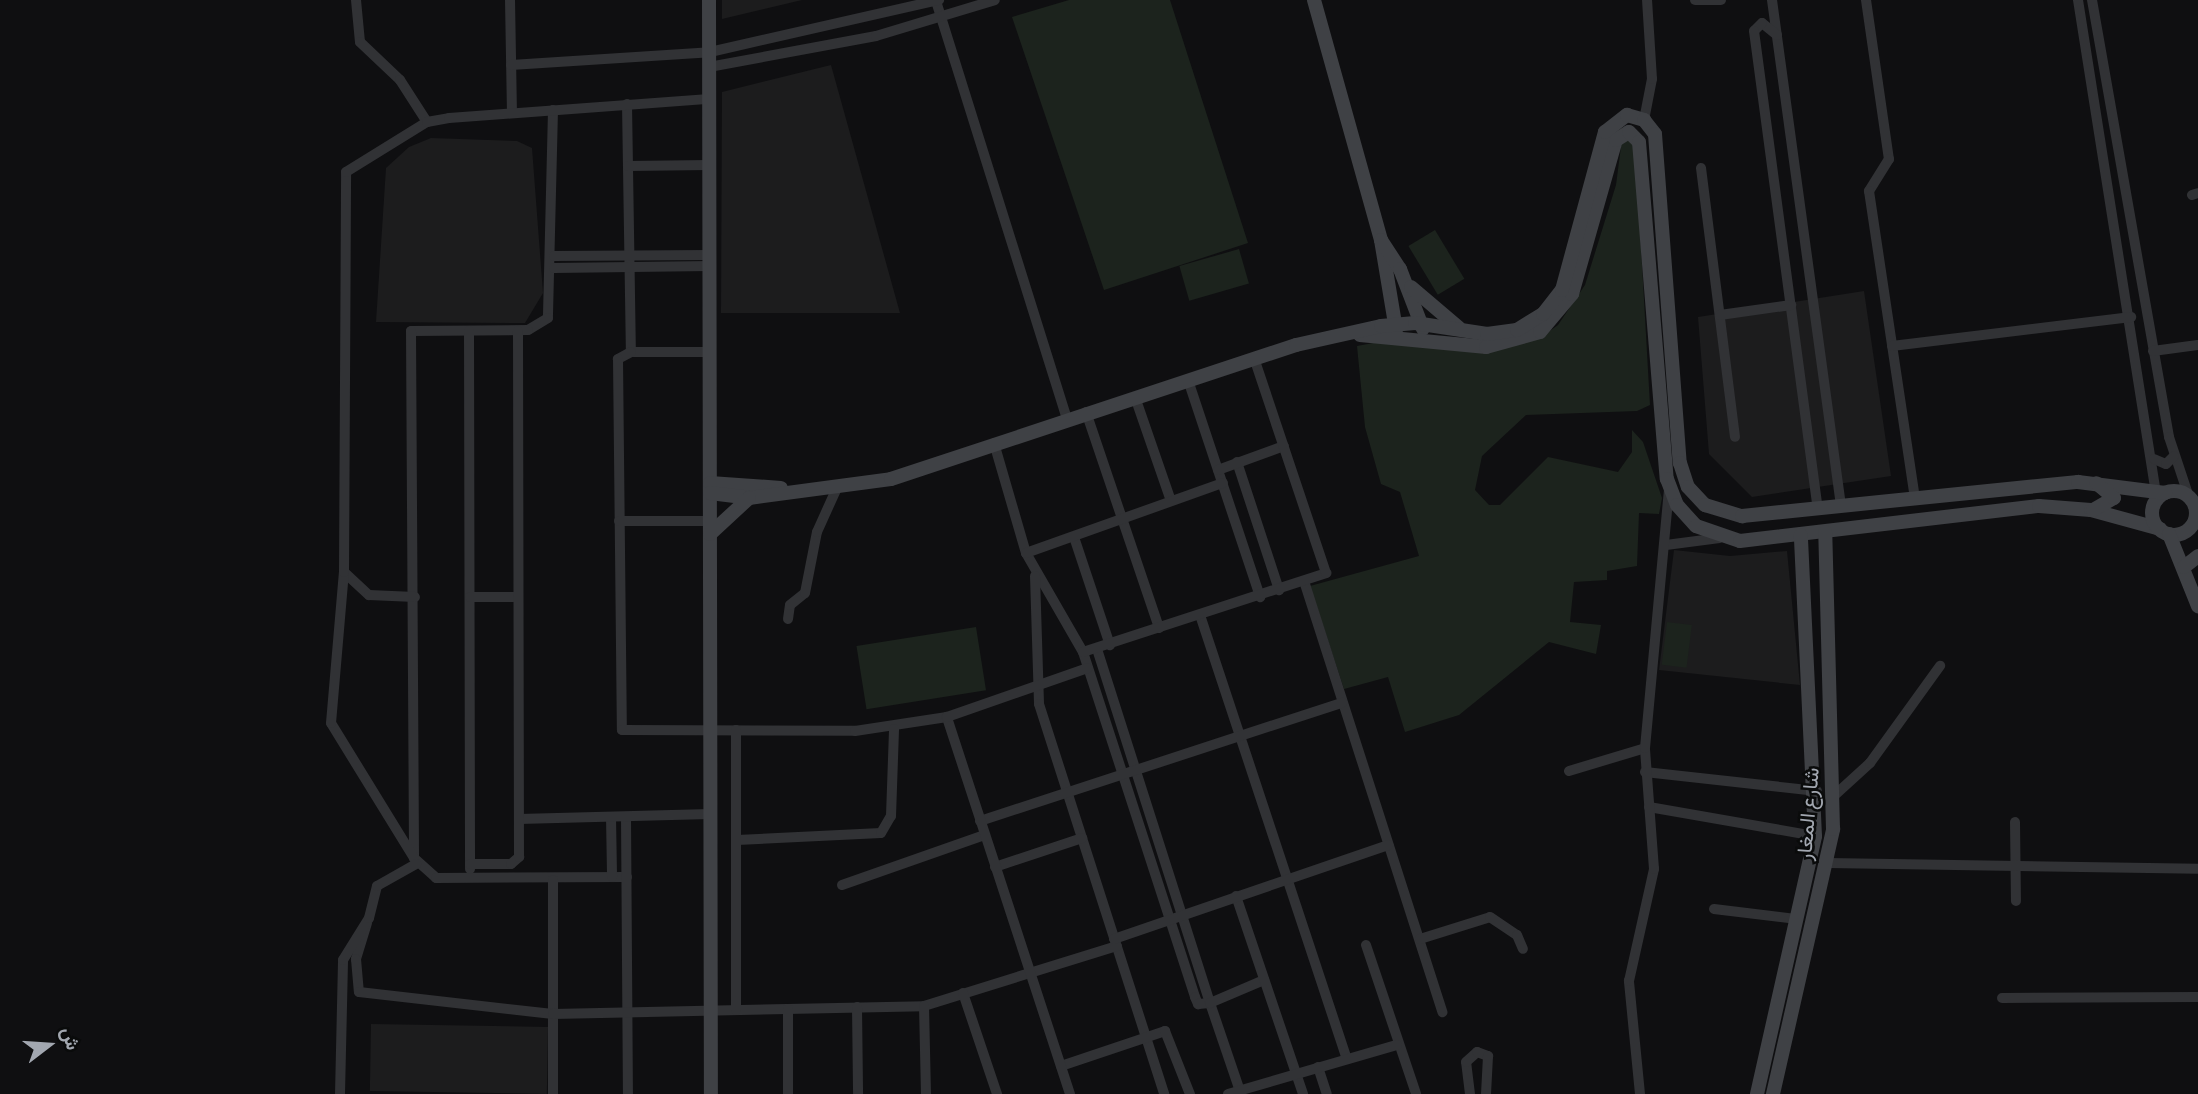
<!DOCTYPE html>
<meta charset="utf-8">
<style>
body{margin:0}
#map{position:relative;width:2198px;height:1094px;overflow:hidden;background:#0f0f11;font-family:"Alegreya Sans",Vazirmatn,sans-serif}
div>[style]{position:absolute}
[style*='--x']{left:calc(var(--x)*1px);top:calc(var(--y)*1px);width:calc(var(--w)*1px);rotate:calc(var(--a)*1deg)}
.built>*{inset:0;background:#1c1c1d;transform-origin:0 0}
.green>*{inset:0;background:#1c231d;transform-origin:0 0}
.street>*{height:10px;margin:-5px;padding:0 5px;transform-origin:5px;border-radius:5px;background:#313235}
.secondary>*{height:14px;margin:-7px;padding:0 7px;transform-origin:7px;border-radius:7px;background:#3f4145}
.secondary>.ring{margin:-7px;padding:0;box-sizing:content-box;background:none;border:14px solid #3f4145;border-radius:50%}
span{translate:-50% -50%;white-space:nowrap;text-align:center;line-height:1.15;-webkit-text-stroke:5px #0a0b0b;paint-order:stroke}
.street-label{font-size:21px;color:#a2a7b0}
.north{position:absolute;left:14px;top:1010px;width:70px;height:70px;-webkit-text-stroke:5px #0a0b0b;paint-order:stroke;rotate:73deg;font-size:19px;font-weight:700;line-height:28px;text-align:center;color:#a2a7b0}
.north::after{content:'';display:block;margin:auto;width:24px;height:32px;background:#a2a7b0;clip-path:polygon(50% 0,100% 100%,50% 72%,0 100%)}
</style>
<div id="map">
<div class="built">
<i style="clip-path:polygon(722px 0,802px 0,722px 19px)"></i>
<i style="clip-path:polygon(831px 65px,900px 313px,721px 313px,722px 92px)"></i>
<i style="clip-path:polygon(431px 138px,517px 141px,532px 148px,543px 293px,525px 323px,376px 322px,386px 168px,409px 147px)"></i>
<i style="clip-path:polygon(1864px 291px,1891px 476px,1752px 497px,1709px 454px,1698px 317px)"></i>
<i style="clip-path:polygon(1674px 550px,1730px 556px,1787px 551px,1800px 685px,1659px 670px)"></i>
<i style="left:548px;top:1027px;width:67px;height:177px;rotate:91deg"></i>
</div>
<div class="green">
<i style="clip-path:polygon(1069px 0,1170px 0,1248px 243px,1104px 290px,1012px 17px)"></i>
<i style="clip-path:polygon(1622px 139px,1635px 142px,1650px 405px,1637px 411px,1526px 415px,1482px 456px,1475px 490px,1489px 505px,1500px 505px,1548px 457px,1618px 472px,1632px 452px,1632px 430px,1643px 442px,1662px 498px,1659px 514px,1639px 513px,1637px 566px,1607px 571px,1607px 580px,1574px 582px,1570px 622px,1601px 625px,1596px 654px,1549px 642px,1459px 715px,1405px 732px,1388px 677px,1344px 689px,1310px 586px,1419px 556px,1400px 492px,1381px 484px,1365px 427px,1357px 346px,1384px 341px,1497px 349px,1540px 338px,1558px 325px,1585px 285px,1616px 185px)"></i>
<i style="left:1435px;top:230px;width:57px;height:31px;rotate:59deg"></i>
<i style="left:1239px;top:249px;width:36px;height:62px;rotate:74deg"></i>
<i style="left:1667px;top:622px;width:25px;height:43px;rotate:7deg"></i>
<i style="left:976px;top:627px;width:64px;height:121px;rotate:81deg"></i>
</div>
<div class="street">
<i style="--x:356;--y:0;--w:42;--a:84.6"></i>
<i style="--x:360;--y:42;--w:55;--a:43.5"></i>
<i style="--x:400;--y:80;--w:50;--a:57.3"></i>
<i style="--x:510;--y:0;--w:113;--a:89"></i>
<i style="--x:1695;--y:0;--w:26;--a:0"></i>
<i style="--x:1772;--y:0;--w:511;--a:82.23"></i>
<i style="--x:1866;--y:0;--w:161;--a:81.8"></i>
<i style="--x:1889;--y:159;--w:38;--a:122"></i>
<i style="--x:1869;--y:191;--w:310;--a:81.5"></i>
<i style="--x:2078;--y:0;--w:506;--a:81.02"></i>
<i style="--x:2092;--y:0;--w:444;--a:80"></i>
<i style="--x:2169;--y:437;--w:63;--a:71.6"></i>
<i style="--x:936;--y:1;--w:437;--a:72.6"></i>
<i style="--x:1777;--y:35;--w:19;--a:-141"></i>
<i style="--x:1762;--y:23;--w:11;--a:135"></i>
<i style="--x:1754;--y:31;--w:481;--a:82.4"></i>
<i style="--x:511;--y:65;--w:199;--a:-3.7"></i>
<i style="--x:710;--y:52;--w:235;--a:-12.8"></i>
<i style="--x:709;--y:67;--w:170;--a:-10.5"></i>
<i style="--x:876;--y:36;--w:124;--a:-16.8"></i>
<i style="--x:627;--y:104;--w:248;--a:89.1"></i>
<i style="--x:553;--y:110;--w:208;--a:91.4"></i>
<i style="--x:548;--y:318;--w:23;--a:149"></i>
<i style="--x:528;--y:330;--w:117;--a:179.5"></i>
<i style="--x:411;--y:331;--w:527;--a:89.67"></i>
<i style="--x:414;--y:858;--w:30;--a:42"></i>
<i style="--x:436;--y:878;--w:191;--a:-0.3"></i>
<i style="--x:1644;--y:120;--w:42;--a:-79"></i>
<i style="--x:1652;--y:79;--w:79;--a:-93.6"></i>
<i style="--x:628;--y:166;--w:81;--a:-0.7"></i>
<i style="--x:1701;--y:168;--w:271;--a:82.8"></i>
<i style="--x:2192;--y:195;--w:6;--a:-18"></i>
<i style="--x:554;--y:256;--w:155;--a:-0.4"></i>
<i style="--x:554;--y:268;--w:156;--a:-0.7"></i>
<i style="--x:1720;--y:315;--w:72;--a:-8"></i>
<i style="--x:469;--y:331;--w:538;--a:89.89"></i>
<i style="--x:1892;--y:346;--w:241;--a:-6.9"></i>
<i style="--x:2153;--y:351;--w:45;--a:-7.6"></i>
<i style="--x:710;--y:352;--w:79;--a:180"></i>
<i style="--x:631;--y:352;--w:15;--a:152"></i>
<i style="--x:618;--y:359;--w:371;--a:89.4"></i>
<i style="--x:622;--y:730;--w:233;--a:0.2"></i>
<i style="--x:855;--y:731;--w:93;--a:-8.7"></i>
<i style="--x:1188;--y:380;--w:229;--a:71.6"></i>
<i style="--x:1135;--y:397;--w:107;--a:70.9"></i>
<i style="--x:1086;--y:412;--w:228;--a:71.3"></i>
<i style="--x:994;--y:443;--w:115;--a:73.8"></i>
<i style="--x:1026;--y:553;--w:114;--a:60.1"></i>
<i style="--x:1083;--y:652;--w:363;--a:72"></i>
<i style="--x:1195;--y:997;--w:8;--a:67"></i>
<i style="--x:1198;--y:1004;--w:12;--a:-5"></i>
<i style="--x:1210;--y:1003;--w:96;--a:71.2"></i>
<i style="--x:2154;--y:459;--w:13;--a:23"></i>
<i style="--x:2166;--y:464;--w:11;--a:-45"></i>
<i style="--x:1237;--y:462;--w:135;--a:71.8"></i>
<i style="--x:1218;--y:470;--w:70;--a:-20"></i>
<i style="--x:619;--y:521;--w:91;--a:0"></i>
<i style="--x:1074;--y:537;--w:114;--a:71.6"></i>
<i style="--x:1666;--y:545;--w:54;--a:-7.4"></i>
<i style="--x:1026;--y:553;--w:209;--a:-19.6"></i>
<i style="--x:344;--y:572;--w:34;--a:43"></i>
<i style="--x:369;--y:595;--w:46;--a:2.5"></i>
<i style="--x:1035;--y:576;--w:128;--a:88.2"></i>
<i style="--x:1039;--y:704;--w:410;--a:72.2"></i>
<i style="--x:1304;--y:581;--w:453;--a:72.2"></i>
<i style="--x:470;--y:597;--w:46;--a:0"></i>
<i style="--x:1200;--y:615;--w:465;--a:71.7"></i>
<i style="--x:788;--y:619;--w:14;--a:-82"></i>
<i style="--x:790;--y:605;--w:19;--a:-39"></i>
<i style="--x:805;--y:593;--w:62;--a:-78.9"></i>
<i style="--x:817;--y:532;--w:46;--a:-65.7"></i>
<i style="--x:1097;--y:649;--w:372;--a:72.3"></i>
<i style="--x:1210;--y:1003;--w:59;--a:-23.1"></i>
<i style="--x:1083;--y:652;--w:256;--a:-18"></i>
<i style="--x:1326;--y:573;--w:227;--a:-108.5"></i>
<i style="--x:1569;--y:771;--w:79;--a:-16.8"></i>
<i style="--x:1645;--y:772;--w:173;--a:6.3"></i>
<i style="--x:1836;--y:794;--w:46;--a:-42.4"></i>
<i style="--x:1870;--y:763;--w:120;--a:-54.2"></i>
<i style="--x:1649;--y:807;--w:169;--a:9.9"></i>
<i style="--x:611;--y:817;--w:60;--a:89"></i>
<i style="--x:626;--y:817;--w:277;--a:89.6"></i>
<i style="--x:519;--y:819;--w:191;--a:-1.5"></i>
<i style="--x:980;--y:821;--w:381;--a:-18.1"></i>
<i style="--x:2015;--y:822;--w:79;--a:89.3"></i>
<i style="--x:737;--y:840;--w:144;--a:-2.8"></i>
<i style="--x:881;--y:833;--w:20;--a:-60"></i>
<i style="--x:891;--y:816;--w:87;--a:-88"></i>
<i style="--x:414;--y:858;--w:158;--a:-121.6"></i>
<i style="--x:331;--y:723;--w:152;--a:-85.1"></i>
<i style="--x:344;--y:572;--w:400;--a:-89.7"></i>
<i style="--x:346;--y:172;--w:95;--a:-31.7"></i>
<i style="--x:427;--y:122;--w:22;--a:-10"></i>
<i style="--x:449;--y:118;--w:261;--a:-4.2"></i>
<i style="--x:1828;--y:863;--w:370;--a:0.9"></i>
<i style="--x:470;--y:864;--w:41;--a:0"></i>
<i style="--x:511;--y:864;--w:11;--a:-41"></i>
<i style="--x:519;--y:857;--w:526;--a:-90.11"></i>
<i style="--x:995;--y:867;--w:92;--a:-18.4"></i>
<i style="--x:553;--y:880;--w:214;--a:90"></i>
<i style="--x:842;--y:885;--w:151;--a:-19.3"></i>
<i style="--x:1236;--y:896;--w:209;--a:71.3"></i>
<i style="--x:1714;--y:909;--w:84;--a:6.9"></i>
<i style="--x:367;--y:923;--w:38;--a:107"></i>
<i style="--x:356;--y:959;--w:33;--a:85"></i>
<i style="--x:359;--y:992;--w:195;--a:6.5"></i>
<i style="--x:553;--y:1014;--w:371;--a:-1.2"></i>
<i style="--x:924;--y:1006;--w:202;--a:-17.3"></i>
<i style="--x:1114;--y:939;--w:290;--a:-18.9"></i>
<i style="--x:1420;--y:939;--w:73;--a:-17.4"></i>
<i style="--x:1490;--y:917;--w:32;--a:34"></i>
<i style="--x:1517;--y:935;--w:15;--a:67"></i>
<i style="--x:1366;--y:945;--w:157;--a:71.4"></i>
<i style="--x:963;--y:993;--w:107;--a:71.4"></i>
<i style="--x:2002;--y:998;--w:196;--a:-0.3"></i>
<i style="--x:924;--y:1006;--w:88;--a:88.7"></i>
<i style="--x:857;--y:1007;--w:87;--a:89.3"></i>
<i style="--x:788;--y:1009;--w:85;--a:90"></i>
<i style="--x:736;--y:1010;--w:280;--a:-90"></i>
<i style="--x:1061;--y:1066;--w:110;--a:-18.6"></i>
<i style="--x:1165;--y:1031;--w:68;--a:68.4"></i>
<i style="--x:1318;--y:1067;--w:28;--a:72"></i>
<i style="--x:340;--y:1094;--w:134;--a:-88.7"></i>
<i style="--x:343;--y:960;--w:49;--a:-58.2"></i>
<i style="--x:369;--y:918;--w:33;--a:-76"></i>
<i style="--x:377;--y:886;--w:45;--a:-29.4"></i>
<i style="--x:1070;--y:1094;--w:397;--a:-108.1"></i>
<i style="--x:947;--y:717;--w:149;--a:-19.2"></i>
<i style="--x:1228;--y:1094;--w:176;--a:-16.2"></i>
<i style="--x:1470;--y:1094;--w:32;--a:-97"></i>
<i style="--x:1466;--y:1062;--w:15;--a:-42"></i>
<i style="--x:1477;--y:1052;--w:12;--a:20"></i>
<i style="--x:1488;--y:1056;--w:38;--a:93"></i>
<i style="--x:1640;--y:1094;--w:114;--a:-95.6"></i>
<i style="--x:1629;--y:981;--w:115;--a:-77.4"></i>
<i style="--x:1654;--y:869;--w:121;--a:-94.3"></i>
<i style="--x:1645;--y:748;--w:258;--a:-84.7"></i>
</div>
<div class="secondary">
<i style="--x:709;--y:0;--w:1094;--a:89.9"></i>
<i style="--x:1314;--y:0;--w:249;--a:74.4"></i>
<i style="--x:1381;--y:240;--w:91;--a:80.5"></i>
<i style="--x:1381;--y:240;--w:35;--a:57"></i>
<i style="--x:1400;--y:269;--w:64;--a:69"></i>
<i style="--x:1411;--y:287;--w:63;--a:40.5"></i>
<i style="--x:1360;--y:335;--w:127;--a:5.4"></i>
<i style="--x:1486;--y:347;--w:56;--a:-15.5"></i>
<i style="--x:1540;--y:332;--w:50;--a:-49.9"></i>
<i style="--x:1572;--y:294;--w:160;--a:-74.1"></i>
<i style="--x:1616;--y:140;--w:15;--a:-32"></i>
<i style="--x:1629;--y:132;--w:14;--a:45"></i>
<i style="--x:1639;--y:142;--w:338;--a:85.3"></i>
<i style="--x:1667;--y:479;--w:28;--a:69"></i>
<i style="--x:1677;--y:505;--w:28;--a:48"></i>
<i style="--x:1696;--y:526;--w:46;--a:18.8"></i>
<i style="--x:1740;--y:541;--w:301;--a:-6.7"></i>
<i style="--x:2039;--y:506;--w:52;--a:4.4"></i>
<i style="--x:2091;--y:510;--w:72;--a:15.4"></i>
<i style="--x:710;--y:483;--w:71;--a:4"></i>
<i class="ring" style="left:2152px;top:491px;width:30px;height:30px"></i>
<i style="--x:710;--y:493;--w:39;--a:7"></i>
<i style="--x:749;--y:498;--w:143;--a:-7.6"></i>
<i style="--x:891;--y:479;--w:427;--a:-18.3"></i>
<i style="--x:1296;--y:345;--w:87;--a:-12.6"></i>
<i style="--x:1381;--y:326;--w:34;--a:-5"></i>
<i style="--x:1415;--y:323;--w:73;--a:8.7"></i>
<i style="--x:1487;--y:334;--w:30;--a:-8"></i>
<i style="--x:1517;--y:330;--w:31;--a:-32"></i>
<i style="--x:1543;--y:314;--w:31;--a:-52"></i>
<i style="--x:1562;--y:290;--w:164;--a:-74.8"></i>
<i style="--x:1605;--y:132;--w:28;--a:-38"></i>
<i style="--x:1627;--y:115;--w:18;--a:16"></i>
<i style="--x:1644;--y:120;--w:18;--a:52"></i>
<i style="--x:1655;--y:134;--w:330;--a:85.7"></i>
<i style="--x:1680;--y:463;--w:25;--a:72"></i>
<i style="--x:1688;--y:487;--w:25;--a:47"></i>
<i style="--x:1705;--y:505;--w:39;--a:17"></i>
<i style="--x:1742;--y:516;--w:338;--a:-5.8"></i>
<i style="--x:2078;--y:482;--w:88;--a:7.2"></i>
<i style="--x:2093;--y:510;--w:24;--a:-30"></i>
<i style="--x:2114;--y:498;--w:23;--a:-140"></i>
<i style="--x:710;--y:534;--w:53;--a:-42.7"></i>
<i style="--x:2169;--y:534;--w:78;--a:68.1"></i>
<i style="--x:2184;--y:567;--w:18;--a:-38"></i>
<i style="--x:1757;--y:1094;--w:264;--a:-77.3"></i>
<i style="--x:1815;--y:836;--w:301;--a:-92.7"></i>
<i style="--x:1773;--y:1094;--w:272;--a:-77.2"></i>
<i style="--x:1833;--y:829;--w:297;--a:-91.5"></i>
</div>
<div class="street-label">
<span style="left:1809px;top:814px;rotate:-85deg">شارع المغار</span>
</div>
<div class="north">ش</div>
</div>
